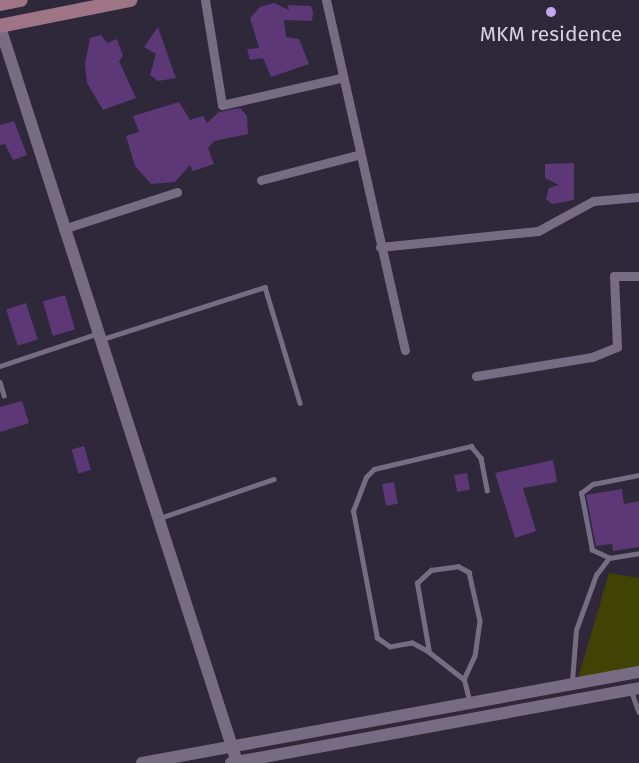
<!DOCTYPE html>
<style>
body{margin:0}
#map{position:relative;width:639px;height:763px;overflow:hidden;background:#2f273a;font-family:"Fira Sans",sans-serif}
div>[style]{position:absolute}
[style*='--x']{left:calc(var(--x)*1px);top:calc(var(--y)*1px);width:calc(var(--w)*1px);rotate:calc(var(--a)*1deg)}
.green>*{inset:0;background:#404304}
.building>*{inset:0;background:#5c3877;transform-origin:0 0}
.service>*{height:4.5px;margin:-2.25px;padding:0 2.25px;transform-origin:2.25px;border-radius:2.25px;background:#766d84}
.minor>*{height:9px;margin:-4.5px;padding:0 4.5px;transform-origin:4.5px;border-radius:4.5px;background:#766d84}
.tertiary>*{height:12px;margin:-6px;padding:0 6px;transform-origin:6px;border-radius:6px;background:#766d84}
.secondary>*{height:14px;margin:-7px;padding:0 7px;transform-origin:7px;border-radius:7px;background:#9e7486}
.dots>*{width:16px;height:16px;translate:-50% -50%;box-sizing:border-box;border:3px solid #2f273a;border-radius:50%}
span{translate:-50% -50%;white-space:nowrap;text-align:center;line-height:1.15;-webkit-text-stroke:4.5px #2f273a;paint-order:stroke}
.poi-label{font-size:21px;color:#d7d2df}
</style>
<div id="map">
<div class="green">
<i style="clip-path:polygon(609px 573px,639px 578px,639px 677px,575px 689px)"></i>
</div>
<div class="building">
<i style="clip-path:polygon(274px 3px,289px 10px,288px 5px,311px 6px,313px 12px,312px 21px,284px 20px,286px 37px,299px 39px,309px 64px,271px 77px,263px 58px,250px 60px,247px 49px,259px 48px,250px 18px,260px 7px)"></i>
<i style="clip-path:polygon(158px 27px,173px 70px,176px 78px,158px 81px,150px 75px,156px 54px,144px 47px)"></i>
<i style="clip-path:polygon(101px 35px,107px 43px,117px 39px,123px 56px,119px 61px,136px 98px,103px 110px,87px 83px,85px 64px,90px 38px)"></i>
<i style="clip-path:polygon(179px 102px,190px 120px,203px 116px,207px 123px,219px 112px,240px 108px,247px 116px,248px 134px,214px 141px,208px 148px,214px 164px,193px 171px,190px 165px,175px 182px,151px 184px,135px 166px,126px 136px,139px 132px,133px 116px)"></i>
<i style="clip-path:polygon(14px 121px,27px 155px,13px 160px,5px 144px,0 145px,0 125px)"></i>
<i style="clip-path:polygon(574px 163px,574px 200px,552px 204px,546px 199px,549px 188px,559px 185px,545px 178px,545px 164px)"></i>
<i style="left:65px;top:295px;width:36px;height:23px;rotate:74deg"></i>
<i style="left:26px;top:303px;width:38px;height:21px;rotate:72deg"></i>
<i style="clip-path:polygon(22px 401px,29px 423px,0 432px,0 407px)"></i>
<i style="left:84px;top:446px;width:25px;height:13px;rotate:74deg"></i>
<i style="clip-path:polygon(553px 460px,557px 482px,523px 488px,536px 531px,515px 538px,495px 473px)"></i>
<i style="left:467px;top:473px;width:17px;height:13px;rotate:80deg"></i>
<i style="left:394px;top:482px;width:22px;height:12px;rotate:80deg"></i>
<i style="clip-path:polygon(622px 489px,624px 504px,639px 501px,639px 547px,613px 551px,612px 544px,596px 546px,586px 495px)"></i>
</div>
<div class="service">
<i style="--x:103;--y:339;--w:170;--a:-17.8"></i>
<i style="--x:265;--y:287;--w:121;--a:73.2"></i>
<i style="--x:0;--y:366;--w:101;--a:-18.4"></i>
<i style="--x:0;--y:382;--w:14;--a:73"></i>
<i style="--x:160;--y:518;--w:120;--a:-18.9"></i>
<i style="--x:609;--y:558;--w:19;--a:-155"></i>
<i style="--x:592;--y:550;--w:58;--a:-100.9"></i>
<i style="--x:581;--y:493;--w:15;--a:-37"></i>
<i style="--x:593;--y:484;--w:47;--a:-11.1"></i>
<i style="--x:429;--y:652;--w:70;--a:-99.9"></i>
<i style="--x:417;--y:583;--w:19;--a:-43"></i>
<i style="--x:431;--y:570;--w:27;--a:-8"></i>
<i style="--x:458;--y:566;--w:13;--a:29"></i>
<i style="--x:469;--y:572;--w:50;--a:77.3"></i>
<i style="--x:480;--y:621;--w:35;--a:98"></i>
<i style="--x:475;--y:656;--w:26;--a:115"></i>
<i style="--x:572;--y:681;--w:51;--a:-85.5"></i>
<i style="--x:576;--y:630;--w:59;--a:-70"></i>
<i style="--x:596;--y:575;--w:21;--a:-53"></i>
<i style="--x:609;--y:558;--w:30;--a:-9"></i>
<i style="--x:631;--y:690;--w:23;--a:70"></i>
<i style="--x:469;--y:700;--w:21;--a:-104"></i>
<i style="--x:464;--y:680;--w:47;--a:-141.9"></i>
<i style="--x:427;--y:651;--w:17;--a:-152"></i>
<i style="--x:412;--y:643;--w:22;--a:170"></i>
<i style="--x:390;--y:647;--w:16;--a:-145"></i>
<i style="--x:377;--y:638;--w:129;--a:-100.7"></i>
<i style="--x:353;--y:511;--w:36;--a:-69"></i>
<i style="--x:366;--y:477;--w:11;--a:-45"></i>
<i style="--x:374;--y:469;--w:100;--a:-13.3"></i>
<i style="--x:471;--y:446;--w:16;--a:50"></i>
<i style="--x:481;--y:458;--w:33;--a:79"></i>
</div>
<div class="minor">
<i style="--x:205;--y:0;--w:106;--a:80.8"></i>
<i style="--x:222;--y:105;--w:122;--a:-12.8"></i>
<i style="--x:326;--y:0;--w:359;--a:77.3"></i>
<i style="--x:261;--y:180;--w:100;--a:-14.5"></i>
<i style="--x:63;--y:229;--w:120;--a:-18"></i>
<i style="--x:380;--y:247;--w:159;--a:-5.8"></i>
<i style="--x:538;--y:231;--w:63;--a:-28.6"></i>
<i style="--x:593;--y:201;--w:46;--a:-5"></i>
<i style="--x:476;--y:376;--w:118;--a:-9.3"></i>
<i style="--x:592;--y:357;--w:27;--a:-22"></i>
<i style="--x:617;--y:347;--w:71;--a:-92.4"></i>
<i style="--x:614;--y:276;--w:25;--a:0"></i>
</div>
<div class="tertiary">
<i style="--x:0;--y:27;--w:772;--a:72.13"></i>
<i style="--x:142;--y:763;--w:505;--a:-10.38"></i>
<i style="--x:231;--y:763;--w:415;--a:-10.4"></i>
</div>
<div class="secondary">
<i style="--x:0;--y:4;--w:21;--a:-11"></i>
<i style="--x:0;--y:26;--w:133;--a:-11.3"></i>
</div>
<div class="dots">
<i style="left:551px;top:12px;background:#c4a7f1"></i>
</div>
<div class="poi-label">
<span style="left:551px;top:34px">MKM residence</span>
</div>
</div>
